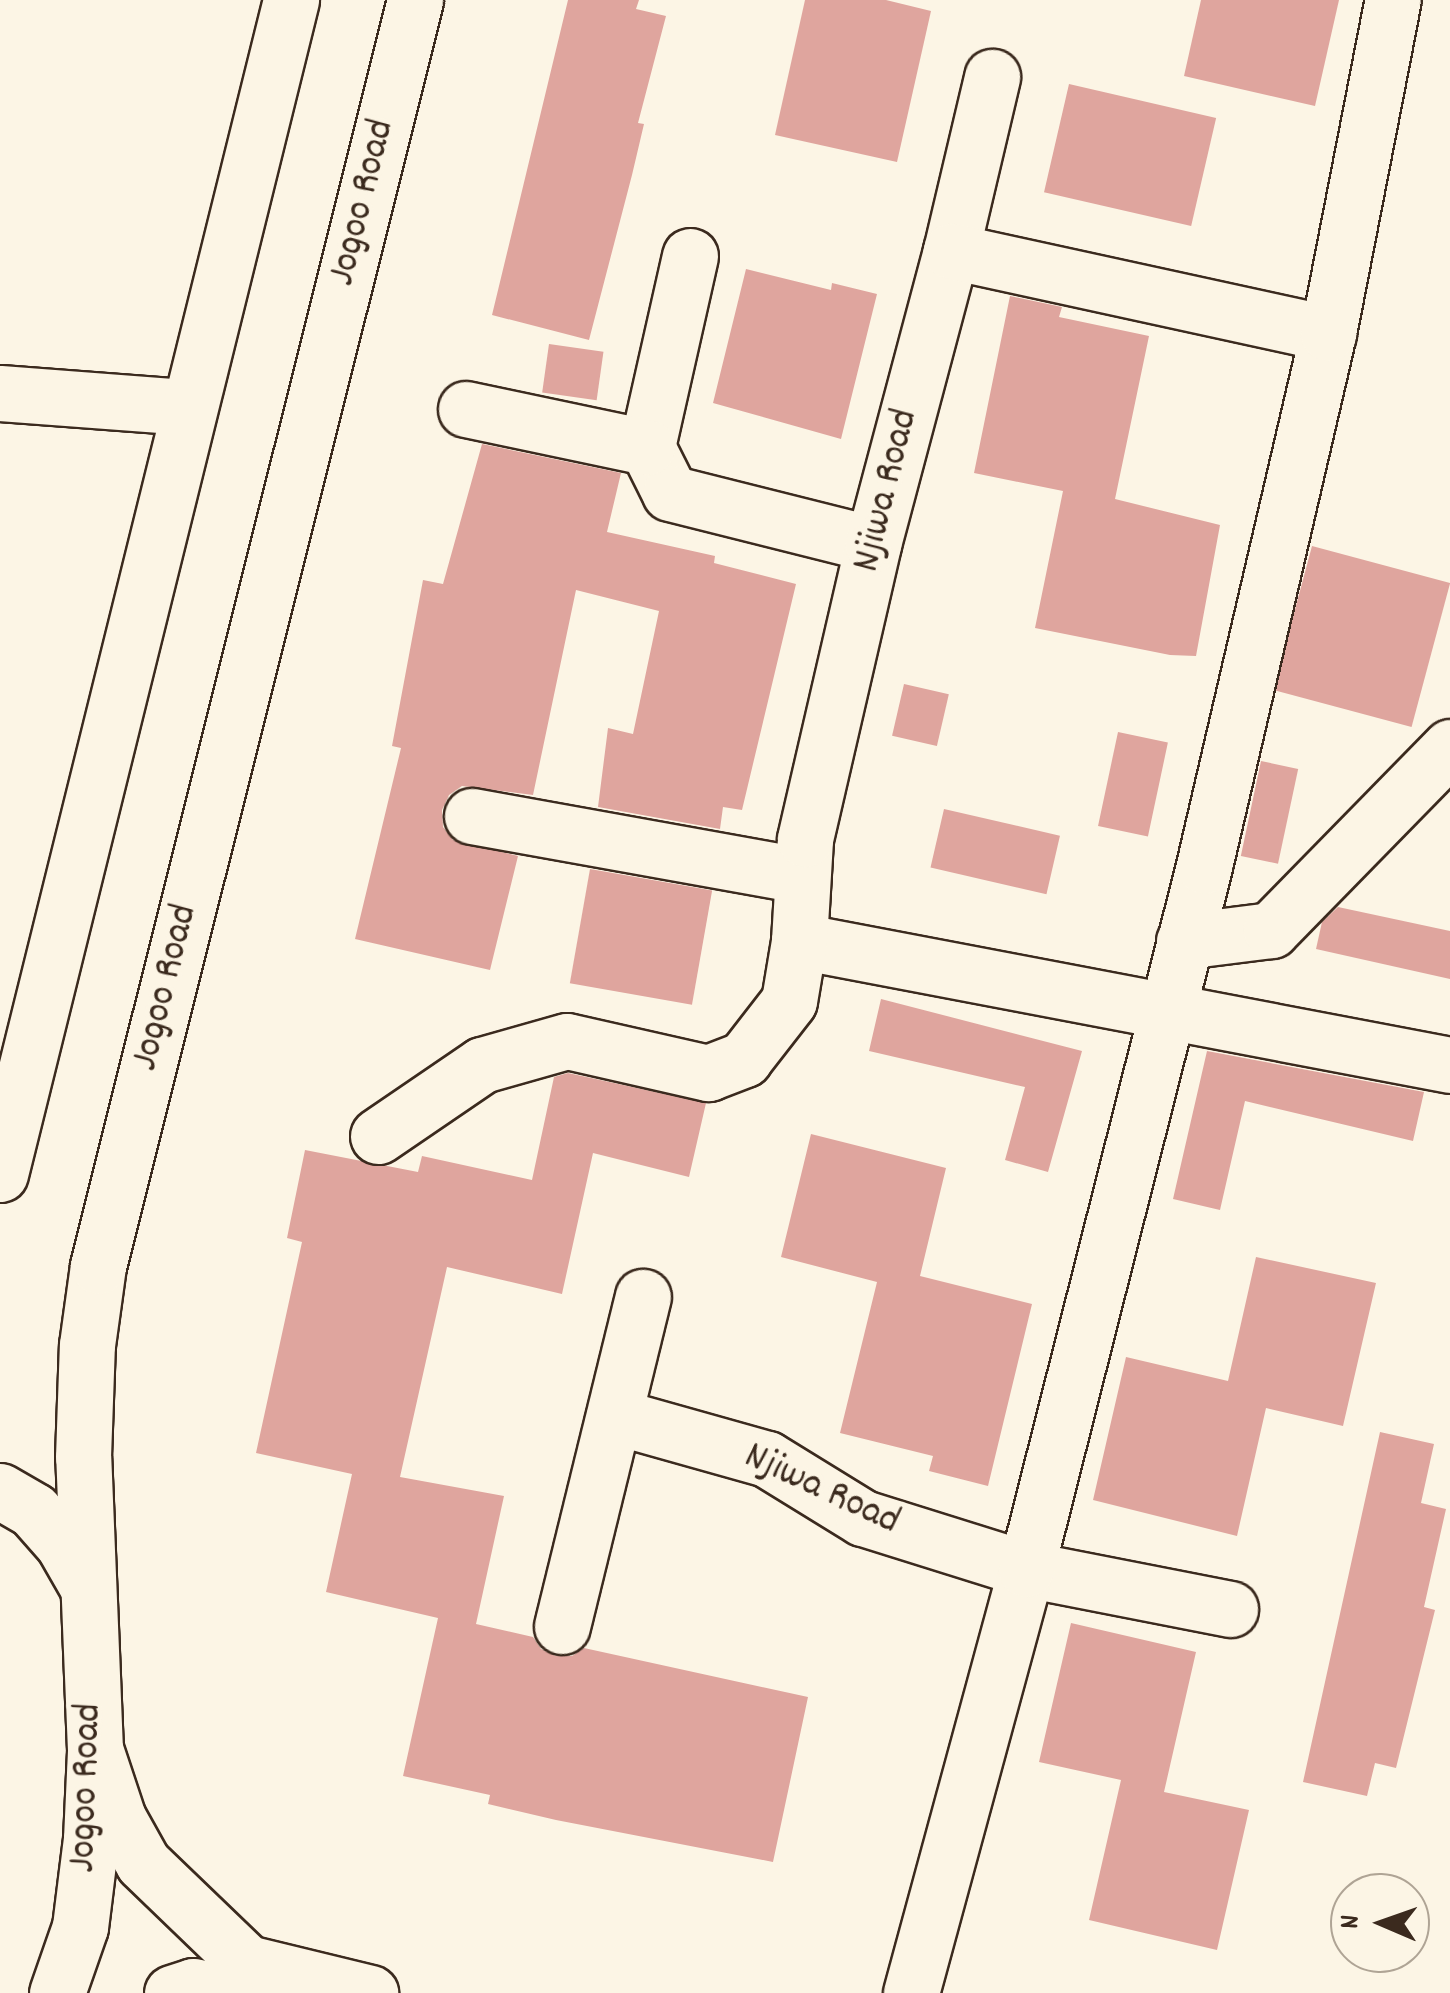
<!DOCTYPE html>
<style>
body{margin:0}
#map{position:relative;width:1450px;height:1993px;overflow:hidden;background:#fcf5e5;font-family:Dekko,sans-serif}
div>[style]{position:absolute}
[style*='--x']{left:calc(var(--x)*1px);top:calc(var(--y)*1px);width:calc(var(--w)*1px);rotate:calc(var(--a)*1deg)}
.building>*{inset:0;background:#dfa59e;transform-origin:0 0}
.roads{filter:drop-shadow(2px 0 #3b2a1e) drop-shadow(-2px 0 #3b2a1e) drop-shadow(0 2px #3b2a1e) drop-shadow(0 -2px #3b2a1e)}
.minor>*{height:55px;margin:-27.5px;padding:0 27.5px;transform-origin:27.5px;border-radius:27.5px;background:#fcf5e5}
.tertiary>*{height:55px;margin:-27.5px;padding:0 27.5px;transform-origin:27.5px;border-radius:27.5px;background:#fcf5e5}
.secondary>*{height:55px;margin:-27.5px;padding:0 27.5px;transform-origin:27.5px;border-radius:27.5px;background:#fcf5e5}
span{translate:-50% -50%;white-space:nowrap;text-align:center;line-height:1.15;-webkit-text-stroke:9px #fcf5e5;paint-order:stroke}
.street-label{font-size:40px;color:#3b2a1e}
.north{position:absolute;left:1330px;top:1873px;width:100px;height:100px;box-sizing:border-box;background:#fcf5e5;border:2px solid #afa495;border-radius:50%;rotate:272deg;font-size:28px;font-weight:700;line-height:40px;text-align:center;color:#3b2a1e}
.north::after{content:'';display:block;margin:auto;width:35px;height:45px;background:#3b2a1e;clip-path:polygon(50% 0,100% 100%,50% 72%,0 100%)}
</style>
<div id="map">
<div class="building">
<i style="clip-path:polygon(568px 0,639px 0,636px 9px,666px 16px,638px 123px,644px 124px,632px 175px,589px 340px,492px 315px)"></i>
<i style="clip-path:polygon(805px 0,886px 0,931px 11px,897px 162px,775px 135px)"></i>
<i style="clip-path:polygon(1201px 0,1339px 0,1315px 106px,1184px 76px)"></i>
<i style="left:1069px;top:84px;width:151px;height:111px;rotate:13deg"></i>
<i style="clip-path:polygon(746px 269px,831px 290px,832px 283px,877px 294px,841px 439px,713px 403px)"></i>
<i style="clip-path:polygon(1010px 296px,1062px 307px,1059px 317px,1149px 336px,1115px 499px,1220px 525px,1196px 656px,1170px 655px,1035px 628px,1063px 491px,974px 473px)"></i>
<i style="left:549px;top:344px;width:55px;height:49px;rotate:8deg"></i>
<i style="clip-path:polygon(482px 444px,621px 473px,607px 532px,715px 556px,714px 563px,796px 584px,742px 810px,723px 807px,720px 829px,598px 807px,608px 728px,633px 734px,659px 611px,576px 590px,533px 795px,462px 786px,449px 795px,442px 810px,443px 827px,453px 840px,518px 856px,490px 970px,355px 939px,401px 748px,392px 746px,423px 580px,443px 584px)"></i>
<i style="left:1312px;top:546px;width:143px;height:149px;rotate:15deg"></i>
<i style="left:904px;top:684px;width:46px;height:53px;rotate:13deg"></i>
<i style="left:1118px;top:732px;width:51px;height:96px;rotate:12deg"></i>
<i style="left:1261px;top:761px;width:38px;height:97px;rotate:12deg"></i>
<i style="left:944px;top:809px;width:119px;height:60px;rotate:13deg"></i>
<i style="left:590px;top:869px;width:124px;height:116px;rotate:10deg"></i>
<i style="clip-path:polygon(1338px 907px,1450px 931px,1450px 979px,1316px 949px,1322px 922px)"></i>
<i style="clip-path:polygon(881px 999px,1082px 1051px,1048px 1172px,1005px 1160px,1025px 1087px,869px 1051px)"></i>
<i style="clip-path:polygon(1207px 1051px,1424px 1092px,1413px 1141px,1245px 1101px,1220px 1210px,1173px 1199px)"></i>
<i style="clip-path:polygon(568px 1073px,706px 1103px,689px 1177px,593px 1153px,562px 1294px,447px 1267px,400px 1477px,504px 1496px,476px 1624px,533px 1637px,541px 1649px,556px 1656px,572px 1656px,584px 1648px,808px 1697px,773px 1862px,556px 1820px,488px 1804px,490px 1795px,403px 1776px,438px 1618px,326px 1592px,352px 1474px,256px 1453px,302px 1242px,287px 1238px,305px 1150px,418px 1172px,422px 1156px,532px 1180px,554px 1077px)"></i>
<i style="clip-path:polygon(811px 1134px,946px 1168px,920px 1276px,1032px 1304px,988px 1486px,929px 1471px,933px 1456px,840px 1433px,877px 1282px,781px 1257px)"></i>
<i style="clip-path:polygon(1256px 1257px,1376px 1283px,1343px 1426px,1266px 1408px,1237px 1536px,1093px 1500px,1126px 1357px,1228px 1381px)"></i>
<i style="clip-path:polygon(1380px 1432px,1434px 1444px,1421px 1503px,1446px 1509px,1424px 1607px,1435px 1610px,1396px 1768px,1375px 1763px,1367px 1796px,1303px 1782px)"></i>
<i style="clip-path:polygon(1071px 1623px,1196px 1652px,1164px 1792px,1249px 1810px,1217px 1950px,1089px 1920px,1121px 1780px,1039px 1762px)"></i>
</div>
<div class="roads">
<div class="minor">
<i style="--x:951;--y:251;--w:179;--a:-76.7"></i>
<i style="--x:690;--y:256;--w:196;--a:102.7"></i>
<i style="--x:647;--y:447;--w:51;--a:63.4"></i>
<i style="--x:670;--y:493;--w:209;--a:14.1"></i>
<i style="--x:0;--y:393;--w:188;--a:4.3"></i>
<i style="--x:466;--y:409;--w:185;--a:11.9"></i>
<i style="--x:472;--y:816;--w:334;--a:10.2"></i>
<i style="--x:799;--y:941;--w:663;--a:10.78"></i>
<i style="--x:1184;--y:941;--w:88;--a:-7.2"></i>
<i style="--x:1271;--y:930;--w:256;--a:-45.6"></i>
<i style="--x:378;--y:1136;--w:126;--a:-34.3"></i>
<i style="--x:482;--y:1065;--w:88;--a:-15.8"></i>
<i style="--x:567;--y:1041;--w:145;--a:12.8"></i>
<i style="--x:708;--y:1073;--w:39;--a:-21"></i>
<i style="--x:744;--y:1059;--w:73;--a:-52.2"></i>
<i style="--x:789;--y:1001;--w:61;--a:-80.5"></i>
<i style="--x:799;--y:941;--w:102;--a:-86.6"></i>
<i style="--x:805;--y:839;--w:303;--a:-77"></i>
<i style="--x:873;--y:544;--w:303;--a:-75.1"></i>
<i style="--x:951;--y:251;--w:386;--a:12.3"></i>
<i style="--x:614;--y:1416;--w:159;--a:15.7"></i>
<i style="--x:767;--y:1459;--w:113;--a:31.6"></i>
<i style="--x:863;--y:1518;--w:171;--a:17.4"></i>
<i style="--x:1026;--y:1569;--w:208;--a:11.1"></i>
<i style="--x:562;--y:1626;--w:339;--a:-76.2"></i>
<i style="--x:911;--y:1993;--w:439;--a:-74.8"></i>
<i style="--x:1026;--y:1569;--w:725;--a:-75.79"></i>
<i style="--x:1204;--y:866;--w:547;--a:-76.9"></i>
<i style="--x:1328;--y:333;--w:339;--a:-79"></i>
</div>
<div class="tertiary">
<i style="--x:96;--y:1752;--w:70;--a:71.6"></i>
<i style="--x:118;--y:1818;--w:51;--a:60.9"></i>
<i style="--x:143;--y:1863;--w:144;--a:43.9"></i>
<i style="--x:247;--y:1963;--w:127;--a:13.7"></i>
<i style="--x:172;--y:1993;--w:22;--a:-18"></i>
<i style="--x:193;--y:1986;--w:33;--a:12"></i>
</div>
<div class="secondary">
<i style="--x:0;--y:1174;--w:1210;--a:-76.08"></i>
<i style="--x:0;--y:1491;--w:39;--a:30"></i>
<i style="--x:34;--y:1511;--w:44;--a:48.7"></i>
<i style="--x:63;--y:1544;--w:48;--a:60.3"></i>
<i style="--x:57;--y:1993;--w:70;--a:-70.8"></i>
<i style="--x:80;--y:1927;--w:89;--a:-82.9"></i>
<i style="--x:91;--y:1839;--w:89;--a:-87.4"></i>
<i style="--x:95;--y:1750;--w:293;--a:-92.3"></i>
<i style="--x:83;--y:1457;--w:112;--a:-88"></i>
<i style="--x:87;--y:1345;--w:80;--a:-82.1"></i>
<i style="--x:98;--y:1266;--w:1305;--a:-75.94"></i>
</div>
</div>
<div class="street-label">
<span style="left:364px;top:203px;rotate:-76deg">Jogoo Road</span>
<span style="left:888px;top:491px;rotate:-76deg">Njiwa Road</span>
<span style="left:167px;top:988px;rotate:-76deg">Jogoo Road</span>
<span style="left:821px;top:1491px;rotate:25deg">Njiwa Road</span>
<span style="left:88px;top:1788px;rotate:-88deg">Jogoo Road</span>
</div>
<div class="north">N</div>
</div>
